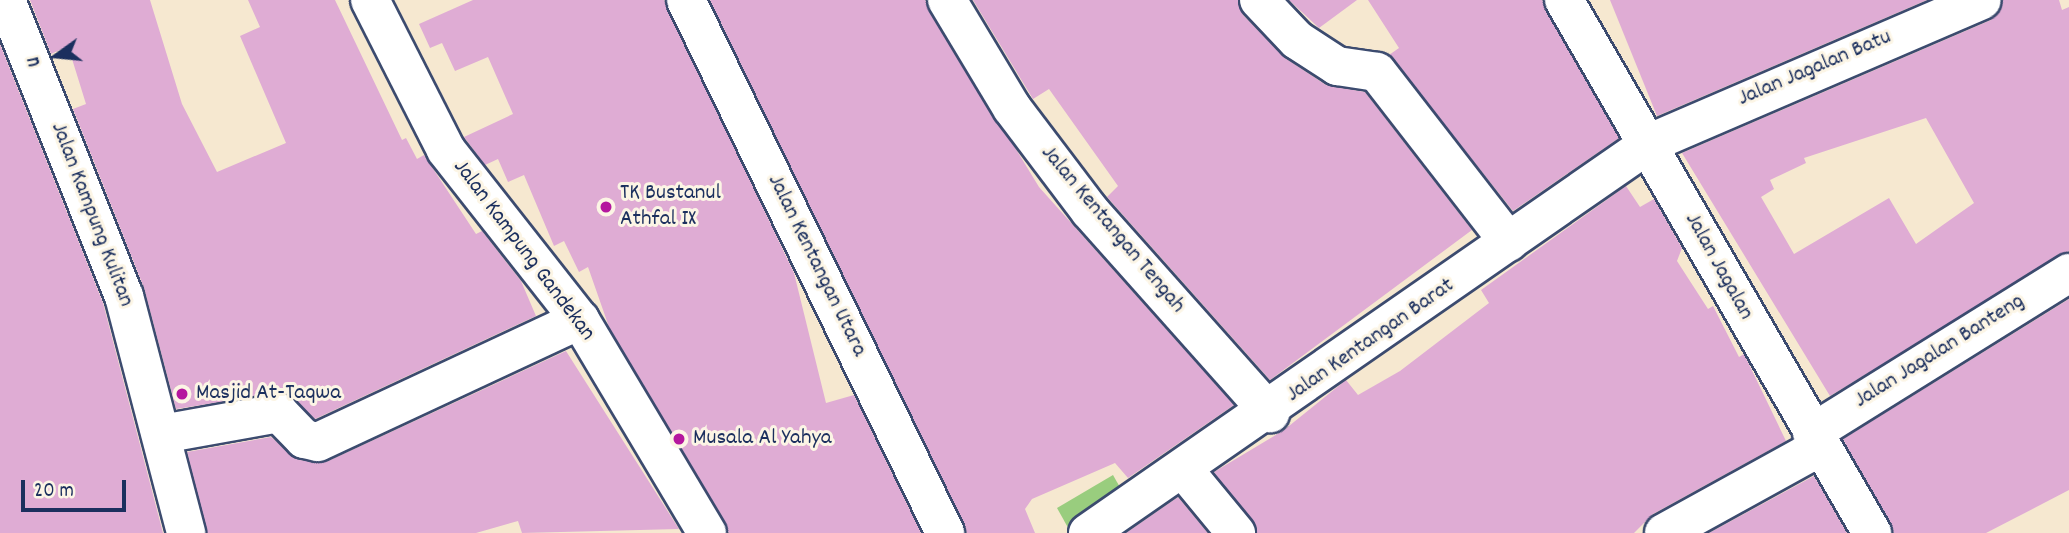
<!DOCTYPE html>
<style>
body{margin:0}
#map{position:relative;width:2069px;height:533px;overflow:hidden;background:#f6e8d0;font-family:Dekko,sans-serif}
div>[style]{position:absolute}
[style*='--x']{left:calc(var(--x)*1px);top:calc(var(--y)*1px);width:calc(var(--w)*1px);rotate:calc(var(--a)*1deg)}
.green>*{inset:0;background:#99cd7e}
.building>*{inset:0;background:#dfacd4}
.roads{filter:drop-shadow(2px 0 #3c4b6f) drop-shadow(-2px 0 #3c4b6f) drop-shadow(0 2px #3c4b6f) drop-shadow(0 -2px #3c4b6f)}
.minor>*{height:38px;margin:-19px;padding:0 19px;transform-origin:19px;border-radius:19px;background:#fff}
.dots>*{width:19px;height:19px;translate:-50% -50%;box-sizing:border-box;border:4px solid #fcf5e5;border-radius:50%}
span{translate:-50% -50%;white-space:nowrap;text-align:center;line-height:1.15;-webkit-text-stroke:6px #fcf5e5;paint-order:stroke}
.street-label{font-size:23px;color:#1b2f5e}
.poi-label{font-size:23px;color:#1b2f5e}
.left{translate:0 -50%;text-align:left}
.north{position:absolute;left:21px;top:21px;width:70px;height:70px;-webkit-text-stroke:5px #fcf5e5;paint-order:stroke;rotate:255deg;font-size:19px;font-weight:700;line-height:28px;text-align:center;color:#1b2f5e}
.north::after{content:'';display:block;margin:auto;width:24px;height:32px;background:#1b2f5e;clip-path:polygon(50% 0,100% 100%,50% 72%,0 100%)}
.scale{position:absolute;left:21px;top:480px;width:105px;height:32px;box-sizing:border-box;border:4px solid #1b2f5e;border-top:0;padding-left:9px;font-size:21px;line-height:24px;white-space:nowrap;color:#1b2f5e;-webkit-text-stroke:5px #fcf5e5;paint-order:stroke}
</style>
<div id="map">
<div class="green">
<i style="clip-path:polygon(1113px 475px,1130px 505px,1071px 533px,1057px 508px)"></i>
</div>
<div class="building">
<i style="clip-path:polygon(30px 0,150px 0,182px 104px,217px 172px,286px 143px,240px 36px,260px 27px,248px 0,335px 0,402px 140px,406px 138px,417px 159px,424px 155px,476px 234px,482px 231px,521px 281px,536px 316px,315px 419px,285px 392px,176px 409px,144px 288px,73px 109px,86px 104px,68px 46px,51px 54px)"></i>
<i style="clip-path:polygon(473px 0,664px 0,794px 273px,826px 403px,854px 395px,921px 533px,729px 533px,609px 327px,588px 267px,579px 272px,564px 241px,554px 246px,524px 175px,508px 182px,498px 159px,485px 165px,464px 137px,513px 114px,488px 57px,455px 71px,442px 43px,430px 48px,419px 24px)"></i>
<i style="clip-path:polygon(710px 0,925px 0,1039px 187px,1234px 405px,1128px 478px,1115px 463px,1032px 499px,1025px 509px,1035px 533px,967px 533px)"></i>
<i style="clip-path:polygon(973px 0,1238px 0,1243px 15px,1285px 58px,1326px 85px,1365px 92px,1472px 230px,1270px 380px,1107px 197px,1118px 186px,1049px 89px,1033px 99px)"></i>
<i style="clip-path:polygon(1289px 0,1357px 0,1319px 28px)"></i>
<i style="clip-path:polygon(1368px 0,1542px 0,1619px 138px,1513px 211px,1389px 55px,1399px 48px)"></i>
<i style="clip-path:polygon(1610px 0,1927px 0,1657px 116px)"></i>
<i style="clip-path:polygon(evenodd,2003px 0,2059px 0,2062px 10px,2069px 7px,2069px 251px,1830px 396px,1682px 153px,1991px 20px,2003px 0,1926px 118px,1974px 203px,1916px 244px,1889px 198px,1794px 254px,1761px 197px,1774px 189px,1770px 180px,1806px 163px,1804px 158px,1926px 118px)"></i>
<i style="clip-path:polygon(0 44px,103px 303px,163px 533px,0 533px)"></i>
<i style="clip-path:polygon(1626px 186px,1640px 207px,1654px 199px,1682px 248px,1677px 261px,1708px 309px,1713px 306px,1739px 357px,1744px 354px,1786px 441px,1653px 514px,1634px 533px,1257px 533px,1214px 472px,1284px 430px,1346px 380px,1358px 395px,1400px 371px,1489px 303px,1481px 290px)"></i>
<i style="clip-path:polygon(2069px 299px,2069px 490px,1986px 533px,1894px 533px,1843px 439px)"></i>
<i style="clip-path:polygon(566px 351px,679px 529px,522px 533px,518px 521px,476px 533px,207px 533px,187px 452px,271px 437px,299px 460px,326px 462px)"></i>
<i style="clip-path:polygon(1814px 476px,1847px 533px,1709px 533px)"></i>
<i style="clip-path:polygon(1178px 497px,1208px 533px,1126px 533px)"></i>
</div>
<div class="roads">
<div class="minor">
<i style="--x:6;--y:0;--w:319;--a:68.3"></i>
<i style="--x:124;--y:296;--w:245;--a:75.3"></i>
<i style="--x:370;--y:0;--w:168;--a:63.1"></i>
<i style="--x:446;--y:150;--w:216;--a:51.8"></i>
<i style="--x:580;--y:320;--w:248;--a:59.2"></i>
<i style="--x:686;--y:0;--w:593;--a:64.08"></i>
<i style="--x:947;--y:0;--w:126;--a:59"></i>
<i style="--x:1012;--y:108;--w:129;--a:52.9"></i>
<i style="--x:1090;--y:211;--w:271;--a:48.3"></i>
<i style="--x:1259;--y:0;--w:55;--a:46.5"></i>
<i style="--x:1297;--y:40;--w:48;--a:33"></i>
<i style="--x:1337;--y:66;--w:40;--a:8.5"></i>
<i style="--x:1377;--y:72;--w:215;--a:52.2"></i>
<i style="--x:1564;--y:0;--w:616;--a:59.98"></i>
<i style="--x:1812;--y:433;--w:303;--a:-31.9"></i>
<i style="--x:162;--y:434;--w:119;--a:-10.2"></i>
<i style="--x:279;--y:413;--w:36;--a:46"></i>
<i style="--x:304;--y:439;--w:14;--a:12"></i>
<i style="--x:318;--y:442;--w:289;--a:-25"></i>
<i style="--x:1184;--y:470;--w:82;--a:50.5"></i>
<i style="--x:1088;--y:533;--w:684;--a:-34.76"></i>
<i style="--x:1650;--y:143;--w:361;--a:-23.3"></i>
<i style="--x:1664;--y:533;--w:178;--a:-28.9"></i>
</div>
</div>
<div class="dots">
<i style="left:606px;top:207px;background:#b5179e"></i>
<i style="left:182px;top:394px;background:#b5179e"></i>
<i style="left:679px;top:439px;background:#b5179e"></i>
</div>
<div class="street-label">
<span style="left:1815px;top:69px;rotate:-23deg">Jalan Jagalan Batu</span>
<span style="left:91px;top:215px;rotate:69deg">Jalan Kampung Kulitan</span>
<span style="left:1112px;top:230px;rotate:50deg">Jalan Kentangan Tengah</span>
<span style="left:523px;top:251px;rotate:53deg">Jalan Kampung Gandekan</span>
<span style="left:816px;top:266px;rotate:64deg">Jalan Kentangan Utara</span>
<span style="left:1718px;top:267px;rotate:61deg">Jalan Jagalan</span>
<span style="left:1371px;top:341px;rotate:-35deg">Jalan Kentangan Barat</span>
<span style="left:1940px;top:352px;rotate:-32deg">Jalan Jagalan Banteng</span>
</div>
<div class="poi-label">
<span class="left" style="left:620px;top:207px">TK Bustanul<br>Athfal IX</span>
<span class="left" style="left:196px;top:394px">Masjid At-Taqwa</span>
<span class="left" style="left:693px;top:439px">Musala Al Yahya</span>
</div>
<div class="north">U</div>
<div class="scale">20 m</div>
</div>
